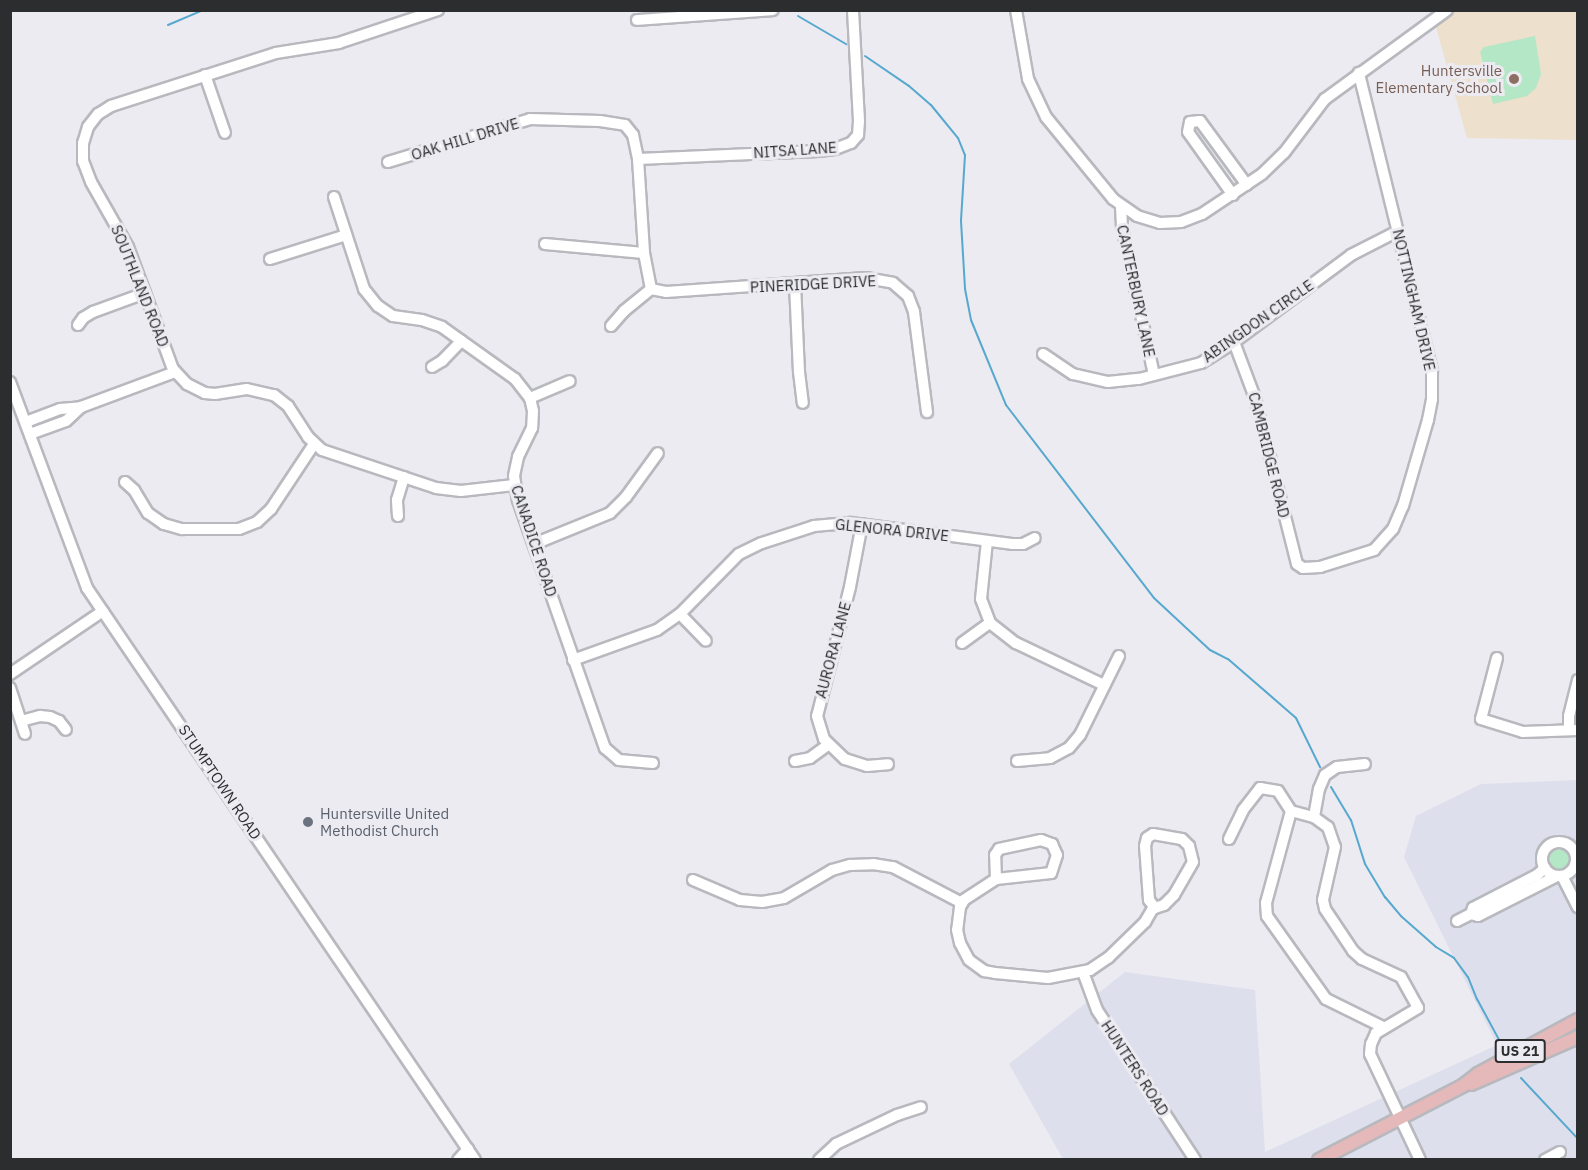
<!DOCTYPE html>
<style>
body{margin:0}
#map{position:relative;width:1588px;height:1170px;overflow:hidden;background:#ebebf1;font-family:"IBM Plex Sans",sans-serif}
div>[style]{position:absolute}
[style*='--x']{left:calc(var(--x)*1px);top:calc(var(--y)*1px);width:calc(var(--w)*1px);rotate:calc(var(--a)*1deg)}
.built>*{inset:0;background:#dedfec}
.education>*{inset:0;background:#ede0cc}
.green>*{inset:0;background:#b4e7c6}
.round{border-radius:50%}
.stream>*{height:2px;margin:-1px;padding:0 1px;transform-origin:1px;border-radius:1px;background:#57a8ce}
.roads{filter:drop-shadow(2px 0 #b8b9be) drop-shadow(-2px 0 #b8b9be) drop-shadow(0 2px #b8b9be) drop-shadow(0 -2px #b8b9be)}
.minor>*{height:10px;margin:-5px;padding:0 5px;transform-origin:5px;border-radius:5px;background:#fff}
.minor>.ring{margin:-5px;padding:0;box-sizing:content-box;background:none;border:10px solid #fff;border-radius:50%}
.major>*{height:12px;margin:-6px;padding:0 6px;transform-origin:6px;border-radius:6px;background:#e5b8b9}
.dots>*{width:16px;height:16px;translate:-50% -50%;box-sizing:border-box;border:3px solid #ebebf1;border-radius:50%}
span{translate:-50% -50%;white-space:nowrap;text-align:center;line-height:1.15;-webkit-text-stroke:6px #ebebf1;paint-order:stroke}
.shield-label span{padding:2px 4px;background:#ebebf1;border:2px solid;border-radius:4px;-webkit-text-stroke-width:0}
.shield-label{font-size:14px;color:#2c2d2f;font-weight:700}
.education-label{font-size:15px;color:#785e54}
.right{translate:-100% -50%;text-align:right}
.street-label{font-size:15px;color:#2c2d2f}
.worship-label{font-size:15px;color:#5b616d}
.left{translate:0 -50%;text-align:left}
.frame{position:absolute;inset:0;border:12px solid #2c2d2f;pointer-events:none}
</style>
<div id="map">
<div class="built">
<i style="clip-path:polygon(1577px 780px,1577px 1159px,1063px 1159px,1009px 1064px,1125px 972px,1255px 990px,1265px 1152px,1497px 1045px,1404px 857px,1416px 816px,1481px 784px)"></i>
</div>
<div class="education">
<i style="clip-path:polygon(1447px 11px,1577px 11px,1577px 140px,1467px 138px,1434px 20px)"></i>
</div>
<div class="green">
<i style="clip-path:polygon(1535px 36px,1541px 74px,1536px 88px,1527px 96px,1493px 104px,1480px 52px,1484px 47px)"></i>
<i class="round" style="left:1543px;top:843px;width:32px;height:32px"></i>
</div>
<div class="stream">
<i style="--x:798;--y:16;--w:56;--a:30.3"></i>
<i style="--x:168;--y:25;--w:38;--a:-23"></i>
<i style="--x:865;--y:56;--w:53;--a:34.3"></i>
<i style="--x:909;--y:86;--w:29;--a:41"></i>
<i style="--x:931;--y:105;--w:43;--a:50.7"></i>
<i style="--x:958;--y:138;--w:18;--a:68"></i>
<i style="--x:965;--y:155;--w:66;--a:93.5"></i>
<i style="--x:961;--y:221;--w:68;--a:86.6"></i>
<i style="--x:965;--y:289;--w:32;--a:79"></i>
<i style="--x:971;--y:320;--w:92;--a:67.6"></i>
<i style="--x:1006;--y:405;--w:243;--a:52.5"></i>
<i style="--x:1154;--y:598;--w:76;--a:42.9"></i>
<i style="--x:1210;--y:650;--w:20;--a:27"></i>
<i style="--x:1228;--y:659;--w:90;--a:40.9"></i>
<i style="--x:1296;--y:718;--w:55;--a:63.9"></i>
<i style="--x:1331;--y:787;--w:39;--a:59"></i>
<i style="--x:1351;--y:820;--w:46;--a:72.3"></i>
<i style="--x:1365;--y:864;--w:39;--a:59"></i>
<i style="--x:1385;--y:897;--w:26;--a:50"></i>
<i style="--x:1402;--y:917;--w:45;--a:41.4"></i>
<i style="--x:1436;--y:947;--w:21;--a:31"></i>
<i style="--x:1454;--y:958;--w:24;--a:54"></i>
<i style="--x:1468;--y:977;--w:24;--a:68"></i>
<i style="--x:1477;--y:999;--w:55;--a:61.6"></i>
<i style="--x:1521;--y:1078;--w:83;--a:46.9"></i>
</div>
<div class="roads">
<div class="minor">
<i style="--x:438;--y:10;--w:104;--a:161.6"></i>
<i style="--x:339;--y:43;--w:64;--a:171"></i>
<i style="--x:276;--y:53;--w:173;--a:162.2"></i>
<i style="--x:111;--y:106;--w:15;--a:148"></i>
<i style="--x:98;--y:114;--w:16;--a:128"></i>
<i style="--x:88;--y:127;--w:17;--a:107"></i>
<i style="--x:83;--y:143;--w:18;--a:90"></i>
<i style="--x:83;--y:161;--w:22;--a:69"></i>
<i style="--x:91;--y:182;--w:75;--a:60.4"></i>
<i style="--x:128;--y:247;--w:130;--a:69.8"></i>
<i style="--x:173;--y:369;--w:21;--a:47"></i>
<i style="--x:187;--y:384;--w:20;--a:27"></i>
<i style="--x:205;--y:393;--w:10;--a:6"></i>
<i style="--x:215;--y:394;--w:32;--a:-9"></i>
<i style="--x:247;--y:389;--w:28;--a:13"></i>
<i style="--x:274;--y:395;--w:18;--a:38"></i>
<i style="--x:288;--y:406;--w:37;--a:57"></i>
<i style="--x:308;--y:437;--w:19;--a:43"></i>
<i style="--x:322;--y:450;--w:120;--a:18.4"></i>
<i style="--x:436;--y:488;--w:25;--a:7"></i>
<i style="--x:461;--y:491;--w:53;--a:-6.5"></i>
<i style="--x:1016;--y:10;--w:70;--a:80.1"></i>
<i style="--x:1028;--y:79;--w:42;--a:64.7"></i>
<i style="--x:1046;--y:117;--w:106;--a:50.7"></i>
<i style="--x:1113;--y:199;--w:29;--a:35"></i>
<i style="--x:1137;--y:216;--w:24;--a:17"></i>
<i style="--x:1160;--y:223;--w:21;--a:-3"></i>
<i style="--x:1181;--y:222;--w:22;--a:-21"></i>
<i style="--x:1202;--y:214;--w:72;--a:-33.7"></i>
<i style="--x:1262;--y:174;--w:30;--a:-44"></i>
<i style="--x:1284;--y:153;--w:68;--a:-52.8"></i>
<i style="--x:1325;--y:99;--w:151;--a:-36.1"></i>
<i style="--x:637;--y:20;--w:136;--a:-4.2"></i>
<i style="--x:205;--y:75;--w:61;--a:71"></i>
<i style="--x:638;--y:159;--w:181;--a:-2.5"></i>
<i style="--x:819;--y:151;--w:16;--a:-7"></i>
<i style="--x:835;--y:149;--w:17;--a:-21"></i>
<i style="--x:851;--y:143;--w:11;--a:-49"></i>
<i style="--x:858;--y:135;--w:14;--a:-86"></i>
<i style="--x:859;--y:121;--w:111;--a:-93.1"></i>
<i style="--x:388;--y:162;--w:148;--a:-16.8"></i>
<i style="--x:530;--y:119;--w:70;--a:1.6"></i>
<i style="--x:600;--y:121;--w:25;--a:9"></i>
<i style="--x:625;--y:125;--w:13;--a:51"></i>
<i style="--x:633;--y:135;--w:25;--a:78"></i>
<i style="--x:638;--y:159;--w:94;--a:86.3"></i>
<i style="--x:644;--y:253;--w:37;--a:79"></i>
<i style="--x:1233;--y:195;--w:77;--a:-125.5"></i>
<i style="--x:1188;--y:132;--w:10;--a:-79"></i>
<i style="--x:1190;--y:122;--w:10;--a:-6"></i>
<i style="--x:1200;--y:121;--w:79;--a:53.7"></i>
<i style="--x:334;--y:197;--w:97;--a:71.9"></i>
<i style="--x:364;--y:289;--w:22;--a:51"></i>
<i style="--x:378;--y:306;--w:18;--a:34"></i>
<i style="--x:393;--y:316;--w:29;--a:8"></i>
<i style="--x:422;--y:320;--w:21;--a:19"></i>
<i style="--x:442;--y:327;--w:90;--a:35.5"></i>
<i style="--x:515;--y:379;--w:24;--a:52"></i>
<i style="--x:530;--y:398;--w:13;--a:77"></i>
<i style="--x:533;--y:411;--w:17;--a:93"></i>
<i style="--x:532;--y:428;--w:32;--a:116"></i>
<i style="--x:518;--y:457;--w:19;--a:102"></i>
<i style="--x:514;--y:476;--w:24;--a:81"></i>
<i style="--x:518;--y:500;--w:263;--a:70.7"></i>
<i style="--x:605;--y:748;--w:18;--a:41"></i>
<i style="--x:619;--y:760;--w:34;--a:5"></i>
<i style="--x:1121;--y:207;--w:20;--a:87"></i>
<i style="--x:1122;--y:227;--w:151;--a:77.8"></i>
<i style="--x:545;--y:244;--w:99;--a:5.2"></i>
<i style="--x:270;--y:259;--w:80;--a:-17.5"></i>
<i style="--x:795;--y:284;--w:88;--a:87.4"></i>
<i style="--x:799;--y:372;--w:31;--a:83"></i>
<i style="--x:651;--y:289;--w:15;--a:11"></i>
<i style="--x:666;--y:292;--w:200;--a:-4"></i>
<i style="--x:866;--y:278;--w:27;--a:10"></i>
<i style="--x:893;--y:283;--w:20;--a:41"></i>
<i style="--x:908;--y:296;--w:17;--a:69"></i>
<i style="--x:914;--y:312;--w:101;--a:82.6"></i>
<i style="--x:78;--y:325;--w:9;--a:-54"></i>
<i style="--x:83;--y:318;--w:12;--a:-31"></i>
<i style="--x:93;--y:312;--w:55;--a:-20.1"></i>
<i style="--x:611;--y:326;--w:20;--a:-49"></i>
<i style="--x:624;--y:311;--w:35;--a:-39"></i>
<i style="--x:1234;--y:342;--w:60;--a:69.4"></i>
<i style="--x:1255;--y:398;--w:171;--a:75.8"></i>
<i style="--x:1297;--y:564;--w:7;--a:34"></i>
<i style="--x:1303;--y:568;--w:17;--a:-3"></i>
<i style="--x:1320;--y:567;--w:57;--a:-17.5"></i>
<i style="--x:1374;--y:550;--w:28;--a:-48"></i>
<i style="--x:1393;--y:529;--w:25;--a:-67"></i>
<i style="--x:1403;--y:506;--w:90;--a:-73.8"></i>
<i style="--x:1428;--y:420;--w:21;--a:-79"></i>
<i style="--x:1432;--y:399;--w:28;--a:-90"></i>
<i style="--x:1432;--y:371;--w:307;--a:-103.8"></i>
<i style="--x:1043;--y:354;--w:36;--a:34"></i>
<i style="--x:1073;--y:374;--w:36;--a:13"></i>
<i style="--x:1108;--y:382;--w:31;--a:-6"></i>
<i style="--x:1139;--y:379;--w:64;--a:-14.5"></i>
<i style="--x:1201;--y:363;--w:39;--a:-32"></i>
<i style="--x:1234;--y:342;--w:146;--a:-36.6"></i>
<i style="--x:1351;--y:255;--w:53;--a:-27.1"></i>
<i style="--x:432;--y:367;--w:12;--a:-31"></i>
<i style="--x:442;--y:361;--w:28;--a:-46"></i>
<i style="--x:10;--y:382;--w:220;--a:69.5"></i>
<i style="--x:87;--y:588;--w:691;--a:55.85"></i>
<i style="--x:530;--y:398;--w:43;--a:-23"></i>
<i style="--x:26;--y:422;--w:36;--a:-21"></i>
<i style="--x:60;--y:409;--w:21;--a:-5"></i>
<i style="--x:81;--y:407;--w:100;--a:-20.4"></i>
<i style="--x:30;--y:434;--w:38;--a:-20"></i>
<i style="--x:66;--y:421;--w:21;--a:-43"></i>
<i style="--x:125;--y:482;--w:12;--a:42"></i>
<i style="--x:134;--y:490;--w:27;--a:59"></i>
<i style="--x:148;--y:513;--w:19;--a:35"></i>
<i style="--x:164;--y:524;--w:19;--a:16"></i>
<i style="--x:182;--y:529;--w:57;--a:0"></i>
<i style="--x:239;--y:529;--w:19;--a:-21"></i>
<i style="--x:257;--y:522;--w:19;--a:-43"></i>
<i style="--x:271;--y:509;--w:78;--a:-56.5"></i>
<i style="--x:398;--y:516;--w:16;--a:-94"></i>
<i style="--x:397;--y:500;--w:24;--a:-73"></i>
<i style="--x:862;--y:524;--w:64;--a:100.8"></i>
<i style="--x:850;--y:587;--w:133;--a:104.3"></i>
<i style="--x:817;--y:716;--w:24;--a:73"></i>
<i style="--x:824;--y:739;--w:29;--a:44"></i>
<i style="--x:845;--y:759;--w:23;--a:18"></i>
<i style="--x:867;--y:766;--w:21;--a:-5"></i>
<i style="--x:987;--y:541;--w:58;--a:95.9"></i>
<i style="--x:981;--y:599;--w:26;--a:69"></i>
<i style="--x:990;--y:623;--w:33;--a:38"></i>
<i style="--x:1016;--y:643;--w:98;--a:25.5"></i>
<i style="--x:534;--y:544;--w:82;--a:-22.2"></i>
<i style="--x:610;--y:513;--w:23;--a:-45"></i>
<i style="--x:626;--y:497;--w:54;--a:-54"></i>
<i style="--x:680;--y:614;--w:37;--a:46"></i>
<i style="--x:962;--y:643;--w:34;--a:-36"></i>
<i style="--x:1497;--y:658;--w:63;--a:104.7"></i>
<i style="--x:1481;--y:719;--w:44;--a:17.2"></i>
<i style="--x:1523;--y:732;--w:55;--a:-2.1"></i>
<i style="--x:573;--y:660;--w:89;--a:-19.7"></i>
<i style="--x:657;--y:630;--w:28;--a:-35"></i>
<i style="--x:680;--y:614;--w:84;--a:-45.5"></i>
<i style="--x:739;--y:554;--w:25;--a:-26"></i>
<i style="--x:762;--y:543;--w:55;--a:-18.1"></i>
<i style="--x:814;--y:526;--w:37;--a:-5"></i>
<i style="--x:851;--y:523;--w:162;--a:7.4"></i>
<i style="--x:1012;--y:544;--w:11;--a:0"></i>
<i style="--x:1023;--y:544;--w:13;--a:-27"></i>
<i style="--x:10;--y:674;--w:112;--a:-34.1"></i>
<i style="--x:10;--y:688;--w:48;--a:71.9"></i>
<i style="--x:21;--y:721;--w:20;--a:-15"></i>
<i style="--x:40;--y:716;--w:10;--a:6"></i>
<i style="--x:50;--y:717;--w:10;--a:24"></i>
<i style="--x:59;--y:721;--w:11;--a:52"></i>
<i style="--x:1569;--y:730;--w:14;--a:-90"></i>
<i style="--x:1569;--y:716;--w:37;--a:-76"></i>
<i style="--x:795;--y:761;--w:15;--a:-11"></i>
<i style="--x:810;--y:758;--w:22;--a:-36"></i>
<i style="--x:1017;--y:761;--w:33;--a:-5"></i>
<i style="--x:1050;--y:758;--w:21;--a:-28"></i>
<i style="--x:1069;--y:748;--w:17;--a:-50"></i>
<i style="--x:1080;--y:735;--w:88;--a:-63.7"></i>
<i style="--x:1291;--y:811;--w:95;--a:105.2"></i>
<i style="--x:1266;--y:903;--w:13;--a:86"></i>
<i style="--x:1267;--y:916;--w:102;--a:54.6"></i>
<i style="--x:1326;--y:999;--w:64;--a:26.2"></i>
<i style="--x:1314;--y:817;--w:28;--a:-80"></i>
<i style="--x:1319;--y:789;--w:15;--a:-67"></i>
<i style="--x:1325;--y:775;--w:14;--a:-34"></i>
<i style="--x:1337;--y:767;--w:28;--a:-6"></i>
<i style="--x:1153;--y:834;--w:29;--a:10"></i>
<i style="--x:1182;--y:839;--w:10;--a:45"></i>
<i style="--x:1189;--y:846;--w:16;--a:76"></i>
<i style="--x:1193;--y:862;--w:38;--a:120"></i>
<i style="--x:1174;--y:895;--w:14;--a:135"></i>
<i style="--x:1164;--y:905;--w:9;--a:162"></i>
<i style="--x:1155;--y:908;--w:10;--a:-127"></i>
<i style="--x:1149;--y:900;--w:54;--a:-94.2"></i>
<i style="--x:1145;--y:846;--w:8;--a:-76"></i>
<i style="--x:1147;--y:838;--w:7;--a:-34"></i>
<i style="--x:1229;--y:839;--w:32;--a:-64"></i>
<i style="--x:1243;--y:810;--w:28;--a:-52"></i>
<i style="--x:1260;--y:788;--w:18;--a:9"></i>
<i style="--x:1278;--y:791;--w:24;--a:57"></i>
<i style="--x:1291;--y:811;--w:24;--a:15"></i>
<i style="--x:1314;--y:817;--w:17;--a:36"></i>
<i style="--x:1328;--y:827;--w:21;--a:71"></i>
<i style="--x:1335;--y:847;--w:54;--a:102.8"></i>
<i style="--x:1323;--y:900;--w:9;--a:77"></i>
<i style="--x:1325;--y:909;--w:50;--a:56.3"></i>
<i style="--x:1353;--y:951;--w:12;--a:42"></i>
<i style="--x:1362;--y:959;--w:43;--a:24.8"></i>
<i style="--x:1401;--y:977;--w:35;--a:61"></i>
<i style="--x:1418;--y:1008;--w:49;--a:149.2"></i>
<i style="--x:1376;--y:1033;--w:12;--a:114"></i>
<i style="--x:1371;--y:1044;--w:10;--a:96"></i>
<i style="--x:1370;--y:1054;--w:117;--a:64.7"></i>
<i style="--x:1041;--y:840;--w:12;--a:20"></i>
<i style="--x:1052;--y:844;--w:12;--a:66"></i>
<i style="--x:1057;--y:855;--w:19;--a:108"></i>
<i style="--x:1051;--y:873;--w:55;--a:173.8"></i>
<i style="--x:996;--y:879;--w:24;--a:-92"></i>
<i style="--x:995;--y:855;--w:7;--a:-56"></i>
<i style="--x:999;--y:849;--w:43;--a:-12.1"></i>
<i class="ring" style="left:1542px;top:842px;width:24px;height:24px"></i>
<i style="--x:1545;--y:868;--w:11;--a:139"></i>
<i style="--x:1537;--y:875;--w:72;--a:152.7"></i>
<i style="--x:1473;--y:908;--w:6;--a:108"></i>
<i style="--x:1471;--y:914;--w:7;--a:16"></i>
<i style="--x:1478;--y:916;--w:89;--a:-26.9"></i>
<i style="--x:1562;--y:876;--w:35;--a:63"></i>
<i style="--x:996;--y:879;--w:38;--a:147"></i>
<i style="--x:964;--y:900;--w:8;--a:120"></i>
<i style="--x:960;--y:907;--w:23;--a:97"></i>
<i style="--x:957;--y:930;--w:13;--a:77"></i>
<i style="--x:960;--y:943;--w:19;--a:62"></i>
<i style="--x:969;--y:960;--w:19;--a:36"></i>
<i style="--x:984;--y:971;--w:11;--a:10"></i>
<i style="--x:995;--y:973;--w:53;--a:5.4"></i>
<i style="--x:1048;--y:978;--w:43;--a:-10.8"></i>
<i style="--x:1090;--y:970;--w:22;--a:-34"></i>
<i style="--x:1108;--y:958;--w:52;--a:-44.2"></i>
<i style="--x:1145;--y:922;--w:16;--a:-60"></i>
<i style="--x:693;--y:880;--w:51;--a:23.1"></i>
<i style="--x:740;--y:900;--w:22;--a:5"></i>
<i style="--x:762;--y:902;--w:22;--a:-10"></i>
<i style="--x:784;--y:898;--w:56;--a:-30.3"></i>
<i style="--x:832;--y:870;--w:19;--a:-16"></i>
<i style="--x:850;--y:865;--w:23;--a:-2"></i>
<i style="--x:873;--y:864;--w:20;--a:9"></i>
<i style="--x:893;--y:867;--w:78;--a:27.6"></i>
<i style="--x:1457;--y:921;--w:16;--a:-27"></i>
<i style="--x:1083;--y:972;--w:40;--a:69.8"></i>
<i style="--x:1097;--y:1010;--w:179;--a:56.8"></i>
<i style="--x:458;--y:1160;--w:15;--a:-48"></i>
<i style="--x:819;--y:1160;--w:23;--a:-43"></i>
<i style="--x:836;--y:1144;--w:68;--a:-25.4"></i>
<i style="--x:897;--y:1115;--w:25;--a:-18"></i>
<i style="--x:1545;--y:1160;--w:17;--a:-28"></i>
</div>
<div class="major">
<i style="--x:1471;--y:1084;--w:117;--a:-23.7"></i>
<i style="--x:1319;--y:1160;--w:163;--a:-27.3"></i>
<i style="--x:1464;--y:1085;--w:18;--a:-38"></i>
<i style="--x:1478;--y:1074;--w:114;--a:-28.4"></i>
</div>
</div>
<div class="dots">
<i style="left:1514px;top:79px;background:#8d6e63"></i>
<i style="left:308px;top:822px;background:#6b7280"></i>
</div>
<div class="shield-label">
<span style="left:1520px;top:1051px">US 21</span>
</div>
<div class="education-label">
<span class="right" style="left:1502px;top:79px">Huntersville<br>Elementary School</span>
</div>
<div class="street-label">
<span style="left:465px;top:139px;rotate:-17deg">OAK HILL DRIVE</span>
<span style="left:795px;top:150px;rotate:-4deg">NITSA LANE</span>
<span style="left:813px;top:284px;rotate:-3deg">PINERIDGE DRIVE</span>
<span style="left:140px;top:286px;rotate:68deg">SOUTHLAND ROAD</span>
<span style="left:1136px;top:291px;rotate:78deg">CANTERBURY LANE</span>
<span style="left:1414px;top:300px;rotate:77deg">NOTTINGHAM DRIVE</span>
<span style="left:1258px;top:321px;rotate:-35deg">ABINGDON CIRCLE</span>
<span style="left:1269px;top:455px;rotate:76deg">CAMBRIDGE ROAD</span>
<span style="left:892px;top:530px;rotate:6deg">GLENORA DRIVE</span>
<span style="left:534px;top:541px;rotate:72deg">CANADICE ROAD</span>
<span style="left:833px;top:650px;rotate:-75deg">AURORA LANE</span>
<span style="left:220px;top:782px;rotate:56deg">STUMPTOWN ROAD</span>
<span style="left:1135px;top:1068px;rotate:57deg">HUNTERS ROAD</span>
</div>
<div class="worship-label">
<span class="left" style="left:320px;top:822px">Huntersville United<br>Methodist Church</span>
</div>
<div class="frame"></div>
</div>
